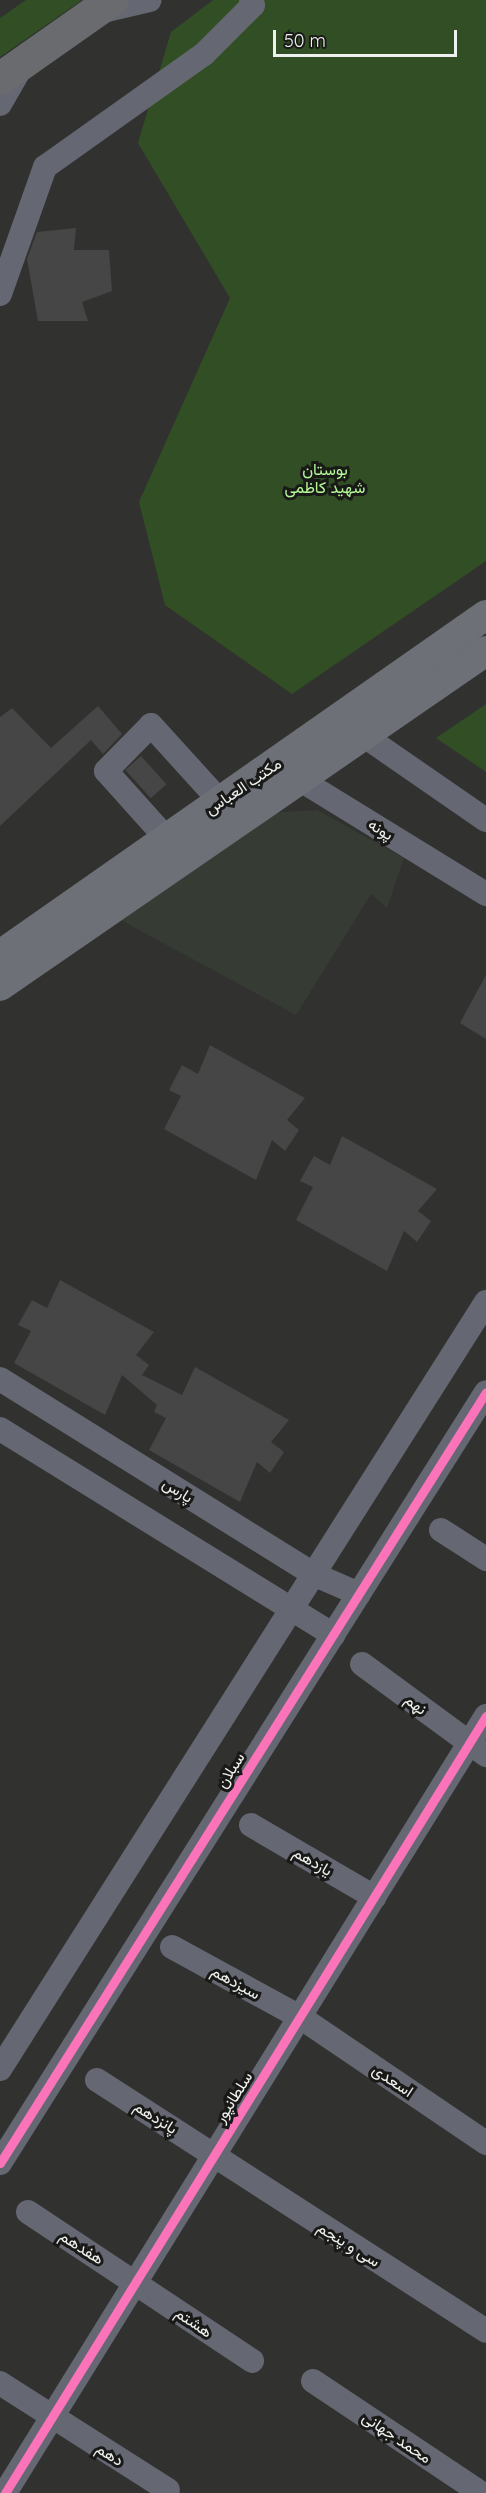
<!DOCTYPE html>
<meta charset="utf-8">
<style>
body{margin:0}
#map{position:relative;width:486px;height:2493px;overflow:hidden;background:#313230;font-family:Quicksand,Vazirmatn,sans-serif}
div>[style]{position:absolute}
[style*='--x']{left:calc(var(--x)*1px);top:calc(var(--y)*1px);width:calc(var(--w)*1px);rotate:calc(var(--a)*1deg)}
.built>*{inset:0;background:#363c33}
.green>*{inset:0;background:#314e24}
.building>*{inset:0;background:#454645;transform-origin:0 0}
.minor>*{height:24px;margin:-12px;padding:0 12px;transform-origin:12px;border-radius:12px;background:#656872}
.major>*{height:30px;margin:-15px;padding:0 15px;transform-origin:15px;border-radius:15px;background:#6d7077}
.highway>*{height:33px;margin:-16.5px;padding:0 16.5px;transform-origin:16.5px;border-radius:16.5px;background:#696b6f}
.cycleway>*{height:9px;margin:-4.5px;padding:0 4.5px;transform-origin:4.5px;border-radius:4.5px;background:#fb73b8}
span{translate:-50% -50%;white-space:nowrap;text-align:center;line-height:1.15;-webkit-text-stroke:6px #191a18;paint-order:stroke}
.park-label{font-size:16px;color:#b5f997}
.street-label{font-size:16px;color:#eff1ee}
.scale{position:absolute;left:273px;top:30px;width:184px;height:27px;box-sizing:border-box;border:3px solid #eff1ee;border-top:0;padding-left:8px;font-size:18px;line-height:21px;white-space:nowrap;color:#eff1ee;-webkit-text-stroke:4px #191a18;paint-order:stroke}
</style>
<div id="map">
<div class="built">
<i style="clip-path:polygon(317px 810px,404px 858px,387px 908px,371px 894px,296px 1015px,117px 918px,267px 813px)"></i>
</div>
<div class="green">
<i style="clip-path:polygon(26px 0,82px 0,0 57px,0 18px)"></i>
<i style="clip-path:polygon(213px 0,486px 0,486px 561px,292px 694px,165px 605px,139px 502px,230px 298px,138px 143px,171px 32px)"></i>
<i style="clip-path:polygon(486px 704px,486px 772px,436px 738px)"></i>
</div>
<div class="building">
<i style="clip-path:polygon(76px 228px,74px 250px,109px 250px,112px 291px,82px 302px,88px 321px,38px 321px,27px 259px,37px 232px)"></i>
<i style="clip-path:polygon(98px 706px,122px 734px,103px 754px,91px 740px,0 826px,0 717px,12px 708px,51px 748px)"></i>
<i style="left:141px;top:756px;width:38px;height:21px;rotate:48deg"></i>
<i style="clip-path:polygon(486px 975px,486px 1039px,460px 1023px)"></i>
<i style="clip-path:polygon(210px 1045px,305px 1098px,287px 1120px,299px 1130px,285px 1151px,272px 1140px,256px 1180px,164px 1129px,181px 1096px,169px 1090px,182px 1065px,198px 1074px)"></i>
<i style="clip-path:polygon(342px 1136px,437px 1189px,418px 1211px,431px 1221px,417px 1242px,404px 1231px,387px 1271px,296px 1220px,313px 1187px,300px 1181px,314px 1156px,330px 1165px)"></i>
<i style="clip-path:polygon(60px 1280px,154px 1332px,136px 1355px,149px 1365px,142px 1375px,182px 1395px,195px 1367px,289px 1420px,271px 1442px,284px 1452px,270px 1473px,257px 1462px,240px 1502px,149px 1450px,166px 1418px,154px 1412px,157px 1405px,122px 1375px,105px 1415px,14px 1363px,31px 1331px,18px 1325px,32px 1300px,47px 1308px)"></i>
</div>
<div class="minor">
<i style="--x:94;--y:13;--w:57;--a:-13.1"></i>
<i style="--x:0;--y:104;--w:46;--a:-60.1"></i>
<i style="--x:0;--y:294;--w:135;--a:-70.5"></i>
<i style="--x:45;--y:167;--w:195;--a:-35.4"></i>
<i style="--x:204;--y:54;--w:69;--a:-45"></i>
<i style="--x:253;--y:5;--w:5;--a:-112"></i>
<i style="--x:350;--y:726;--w:165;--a:34.7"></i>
<i style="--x:286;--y:771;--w:235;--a:31.6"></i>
<i style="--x:167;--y:839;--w:91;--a:-131.9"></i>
<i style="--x:106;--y:771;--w:64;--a:-45.6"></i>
<i style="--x:151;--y:725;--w:103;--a:47.8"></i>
<i style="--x:0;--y:1379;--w:369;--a:31.9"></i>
<i style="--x:313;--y:1574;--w:50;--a:23.5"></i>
<i style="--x:0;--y:1429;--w:392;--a:31.7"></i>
<i style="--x:441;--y:1530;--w:54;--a:32.8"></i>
<i style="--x:362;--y:1664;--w:154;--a:36.3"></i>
<i style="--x:251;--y:1825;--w:143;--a:30.3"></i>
<i style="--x:172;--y:1947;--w:146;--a:28.7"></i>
<i style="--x:300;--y:2017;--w:225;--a:34.1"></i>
<i style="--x:0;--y:2069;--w:908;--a:-57.64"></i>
<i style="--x:97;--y:2080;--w:463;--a:32.8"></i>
<i style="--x:0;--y:2163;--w:911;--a:-57.77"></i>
<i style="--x:28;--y:2212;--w:269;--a:33.6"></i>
<i style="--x:313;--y:2381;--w:202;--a:33.7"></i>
<i style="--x:0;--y:2383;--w:199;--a:32.5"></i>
<i style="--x:5;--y:2493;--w:914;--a:-58.24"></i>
</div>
<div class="major">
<i style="--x:0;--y:955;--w:593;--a:-34.98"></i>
<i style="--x:0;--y:986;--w:590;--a:-34.58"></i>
</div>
<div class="highway">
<i style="--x:0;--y:78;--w:136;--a:-35.1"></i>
</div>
<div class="cycleway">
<i style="--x:0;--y:2163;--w:911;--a:-57.77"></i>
<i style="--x:5;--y:2493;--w:914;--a:-58.24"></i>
</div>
<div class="park-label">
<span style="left:325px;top:478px">بوستان<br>شهید کاظمی</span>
</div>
<div class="street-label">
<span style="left:243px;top:786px;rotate:-34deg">مکتب العباس</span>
<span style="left:381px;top:829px;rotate:32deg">پونه</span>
<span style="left:178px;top:1490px;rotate:32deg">پارس</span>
<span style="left:416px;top:1704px;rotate:37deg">نهم</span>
<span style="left:230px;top:1770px;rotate:-58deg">سبلان</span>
<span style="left:313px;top:1861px;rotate:30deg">یازدهم</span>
<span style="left:236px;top:1982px;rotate:29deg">سیزدهم</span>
<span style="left:393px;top:2080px;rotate:34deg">اسعدی</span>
<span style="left:233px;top:2097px;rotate:-58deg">سلطانپور</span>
<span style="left:156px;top:2117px;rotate:32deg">پانزدهم</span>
<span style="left:349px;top:2244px;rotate:32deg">سی و پنجم</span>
<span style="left:82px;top:2247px;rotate:33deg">هفدهم</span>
<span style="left:194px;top:2322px;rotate:34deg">هشتم</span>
<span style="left:397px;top:2437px;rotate:34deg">محمد جهانی</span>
<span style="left:110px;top:2454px;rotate:32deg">دهم</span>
</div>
<div class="scale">50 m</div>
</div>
